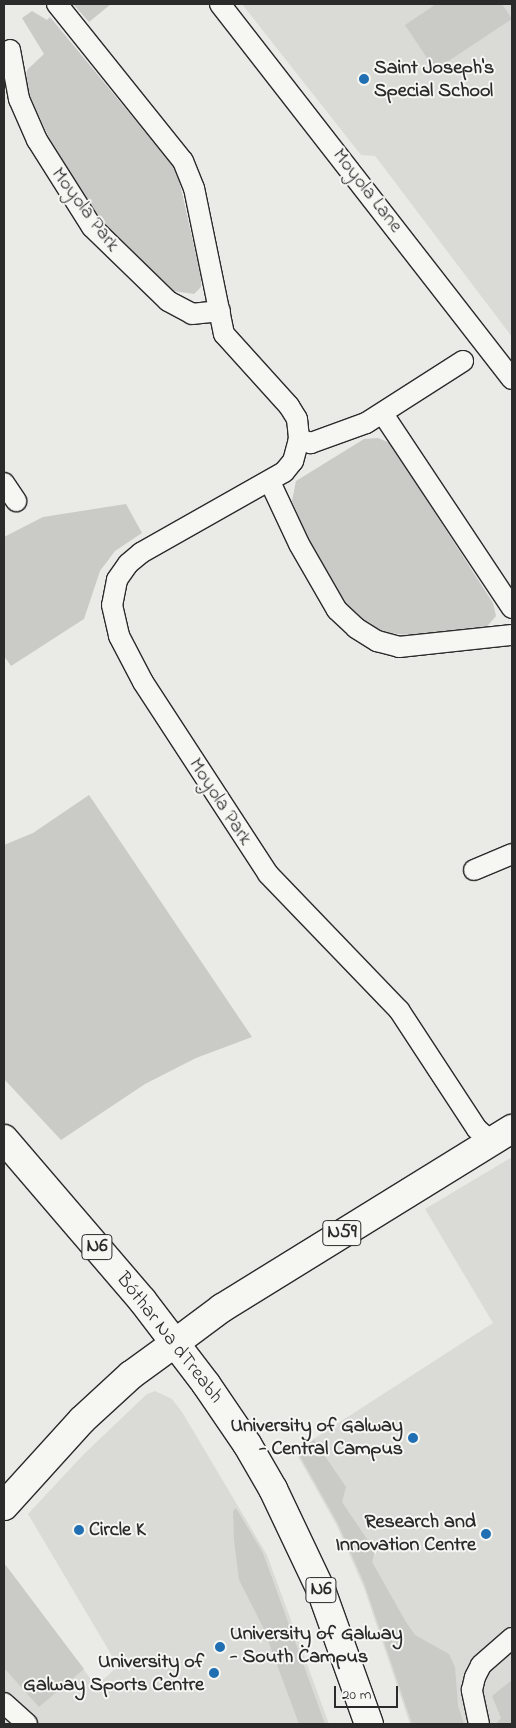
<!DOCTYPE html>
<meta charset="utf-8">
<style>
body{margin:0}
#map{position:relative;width:516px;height:1728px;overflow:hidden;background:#eaeae6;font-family:"Indie Flower",sans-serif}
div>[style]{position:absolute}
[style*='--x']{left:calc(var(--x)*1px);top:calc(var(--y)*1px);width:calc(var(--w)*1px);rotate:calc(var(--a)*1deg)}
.built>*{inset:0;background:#dadad6}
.green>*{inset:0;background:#cacac7}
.roads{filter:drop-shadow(1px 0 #2b2b2b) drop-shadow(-1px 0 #2b2b2b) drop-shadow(0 1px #2b2b2b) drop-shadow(0 -1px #2b2b2b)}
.street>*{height:20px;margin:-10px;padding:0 10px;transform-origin:10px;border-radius:10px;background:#f6f6f2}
.secondary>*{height:28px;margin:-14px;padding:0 14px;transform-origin:14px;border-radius:14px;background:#f6f6f2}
.primary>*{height:28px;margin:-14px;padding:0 14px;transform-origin:14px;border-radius:14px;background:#f6f6f2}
.highway>*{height:28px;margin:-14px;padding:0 14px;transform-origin:14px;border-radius:14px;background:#f6f6f2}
.dots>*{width:14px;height:14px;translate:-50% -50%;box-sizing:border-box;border:2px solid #f6f6f2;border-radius:50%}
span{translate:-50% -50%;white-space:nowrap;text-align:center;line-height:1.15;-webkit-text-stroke:4px #f6f6f2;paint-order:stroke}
.shield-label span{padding:1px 4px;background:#f6f6f2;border:1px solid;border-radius:4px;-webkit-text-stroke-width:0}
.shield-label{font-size:19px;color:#2b2b2b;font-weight:700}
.poi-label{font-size:20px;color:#2b2b2b;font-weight:700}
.left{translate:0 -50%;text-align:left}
.right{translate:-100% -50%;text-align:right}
.street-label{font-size:20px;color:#2b2b2b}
.frame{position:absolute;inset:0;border:5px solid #2b2b2b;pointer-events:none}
.scale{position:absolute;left:334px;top:1686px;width:64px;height:22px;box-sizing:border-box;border:2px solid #2b2b2b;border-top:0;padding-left:6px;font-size:15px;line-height:18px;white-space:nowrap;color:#2b2b2b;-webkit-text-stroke:4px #f6f6f2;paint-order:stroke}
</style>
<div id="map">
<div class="built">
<i style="clip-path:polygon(242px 4px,512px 4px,512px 337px,382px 165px,375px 156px,361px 155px)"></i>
<i style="clip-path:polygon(512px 1157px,512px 1724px,410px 1724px,364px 1588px,337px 1526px,295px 1451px,493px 1323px,425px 1209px)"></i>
<i style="clip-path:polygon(155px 1391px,172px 1399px,182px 1412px,267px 1555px,329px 1724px,4px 1724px,4px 1563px,96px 1686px,118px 1666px,28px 1514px,84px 1454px,147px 1394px)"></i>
</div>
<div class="green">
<i style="clip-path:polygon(73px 4px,111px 4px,89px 22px)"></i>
<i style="clip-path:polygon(436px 4px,502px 4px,512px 19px,435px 70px,405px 25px)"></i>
<i style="clip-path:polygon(32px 11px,47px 20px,50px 17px,177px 171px,201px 277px,201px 287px,194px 294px,173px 291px,117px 239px,94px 212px,55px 151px,25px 85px,27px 70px,44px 54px,22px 18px)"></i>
<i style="clip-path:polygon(378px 438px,390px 443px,493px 603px,496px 616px,483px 631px,420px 636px,388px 633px,370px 626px,345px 602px,310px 543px,292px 501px,296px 481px,364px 439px)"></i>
<i style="clip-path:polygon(126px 504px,142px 533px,115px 551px,100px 571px,84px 619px,11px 666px,4px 656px,4px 537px,43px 517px)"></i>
<i style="clip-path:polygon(89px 795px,252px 1037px,196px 1058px,145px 1084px,61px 1140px,4px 1079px,4px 845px,33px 833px)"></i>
<i style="clip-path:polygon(314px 1440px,346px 1487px,342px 1502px,375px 1551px,372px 1562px,406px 1622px,415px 1635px,449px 1654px,455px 1667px,458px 1706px,464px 1724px,412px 1724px,364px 1583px,338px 1524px,297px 1451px)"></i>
<i style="clip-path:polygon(236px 1508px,263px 1553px,325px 1724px,299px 1724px,263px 1627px,239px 1580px,234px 1540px,233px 1511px)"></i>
<i style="clip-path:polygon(4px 1563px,84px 1669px,39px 1707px,4px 1668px)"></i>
<i style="clip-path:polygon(512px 1680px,512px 1724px,496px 1724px,501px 1718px,492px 1696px)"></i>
</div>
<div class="roads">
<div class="street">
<i style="--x:57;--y:4;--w:201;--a:51.3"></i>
<i style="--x:183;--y:161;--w:29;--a:68"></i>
<i style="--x:194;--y:188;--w:149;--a:78.4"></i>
<i style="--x:224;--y:334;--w:97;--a:47.9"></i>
<i style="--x:289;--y:406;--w:15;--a:58"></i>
<i style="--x:297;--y:419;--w:20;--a:84"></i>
<i style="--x:220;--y:4;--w:475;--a:52.1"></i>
<i style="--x:10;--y:50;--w:50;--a:79.6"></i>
<i style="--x:19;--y:99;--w:45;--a:66.3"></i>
<i style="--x:37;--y:140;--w:103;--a:57.7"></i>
<i style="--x:92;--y:227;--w:106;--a:44.2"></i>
<i style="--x:168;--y:301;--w:27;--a:28"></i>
<i style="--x:192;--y:314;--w:28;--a:-6"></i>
<i style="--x:463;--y:361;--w:115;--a:147.4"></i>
<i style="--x:366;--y:423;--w:59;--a:160"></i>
<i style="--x:311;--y:443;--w:13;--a:-162"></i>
<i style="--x:299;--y:439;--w:23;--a:105"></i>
<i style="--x:293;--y:461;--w:14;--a:129"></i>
<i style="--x:284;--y:472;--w:164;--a:150.5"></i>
<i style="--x:141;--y:553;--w:17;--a:140"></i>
<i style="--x:128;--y:564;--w:19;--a:125"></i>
<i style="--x:117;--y:580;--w:25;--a:101"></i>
<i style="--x:112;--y:605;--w:32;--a:77"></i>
<i style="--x:119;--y:636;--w:52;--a:62.4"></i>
<i style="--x:143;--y:682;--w:229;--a:56.9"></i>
<i style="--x:268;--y:874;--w:189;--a:46.1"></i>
<i style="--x:399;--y:1010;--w:142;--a:56.8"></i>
<i style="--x:477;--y:1129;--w:18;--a:41"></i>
<i style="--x:383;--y:414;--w:233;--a:56.4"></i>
<i style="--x:270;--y:482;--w:68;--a:64.9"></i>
<i style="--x:299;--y:544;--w:76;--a:60.1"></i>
<i style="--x:337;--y:610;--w:26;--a:43"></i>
<i style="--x:356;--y:628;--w:25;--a:32"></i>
<i style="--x:377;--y:641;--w:23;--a:15"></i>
<i style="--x:399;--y:647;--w:114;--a:-6.1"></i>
<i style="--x:4;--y:483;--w:22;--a:56"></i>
<i style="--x:474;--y:870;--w:41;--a:-22.8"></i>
<i style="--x:4;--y:1703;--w:31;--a:42"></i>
<i style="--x:479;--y:1724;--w:35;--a:-102"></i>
<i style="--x:472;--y:1690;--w:13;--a:-77"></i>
<i style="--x:475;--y:1677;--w:13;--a:-63"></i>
<i style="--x:481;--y:1665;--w:41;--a:-41.1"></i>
</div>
<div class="secondary">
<i style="--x:4;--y:1506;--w:116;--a:-47.8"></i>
<i style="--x:82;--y:1420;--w:67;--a:-42.6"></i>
<i style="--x:131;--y:1375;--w:54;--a:-36"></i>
</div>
<div class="primary">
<i style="--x:175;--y:1343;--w:59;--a:-36.7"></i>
<i style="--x:222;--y:1308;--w:341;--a:-31.7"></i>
</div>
<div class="highway">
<i style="--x:4;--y:1139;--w:212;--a:49.4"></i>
<i style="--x:142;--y:1300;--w:106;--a:52.7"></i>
<i style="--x:206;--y:1384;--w:73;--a:55.7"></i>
<i style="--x:247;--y:1444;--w:52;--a:60"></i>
<i style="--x:273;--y:1489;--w:112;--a:64.6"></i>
<i style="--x:321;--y:1590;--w:142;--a:70.3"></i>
</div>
</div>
<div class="dots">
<i style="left:364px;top:79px;background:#1f6fb2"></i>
<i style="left:413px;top:1438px;background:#1f6fb2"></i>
<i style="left:79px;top:1530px;background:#1f6fb2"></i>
<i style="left:486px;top:1534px;background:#1f6fb2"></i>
<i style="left:220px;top:1647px;background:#1f6fb2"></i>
<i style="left:214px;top:1673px;background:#1f6fb2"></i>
</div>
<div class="shield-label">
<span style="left:342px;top:1233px">N59</span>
<span style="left:97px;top:1247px">N6</span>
<span style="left:321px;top:1590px">N6</span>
</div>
<div class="poi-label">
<span class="left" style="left:374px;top:80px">Saint Joseph's<br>Special School</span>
<span class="right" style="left:403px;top:1438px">University of Galway<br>- Central Campus</span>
<span class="right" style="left:476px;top:1534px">Research and<br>Innovation Centre</span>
<span class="left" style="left:89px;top:1530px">Circle K</span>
<span class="left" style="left:230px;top:1646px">University of Galway<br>- South Campus</span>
<span class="right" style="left:204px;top:1674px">University of<br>Galway Sports Centre</span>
</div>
<div class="street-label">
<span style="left:367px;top:191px;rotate:52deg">Moyola Lane</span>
<span style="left:85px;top:210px;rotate:53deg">Moyola Park</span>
<span style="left:220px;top:802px;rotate:57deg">Moyola Park</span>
<span style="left:169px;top:1338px;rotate:52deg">Bóthar Na dTreabh</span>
</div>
<div class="frame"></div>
<div class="scale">20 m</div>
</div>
